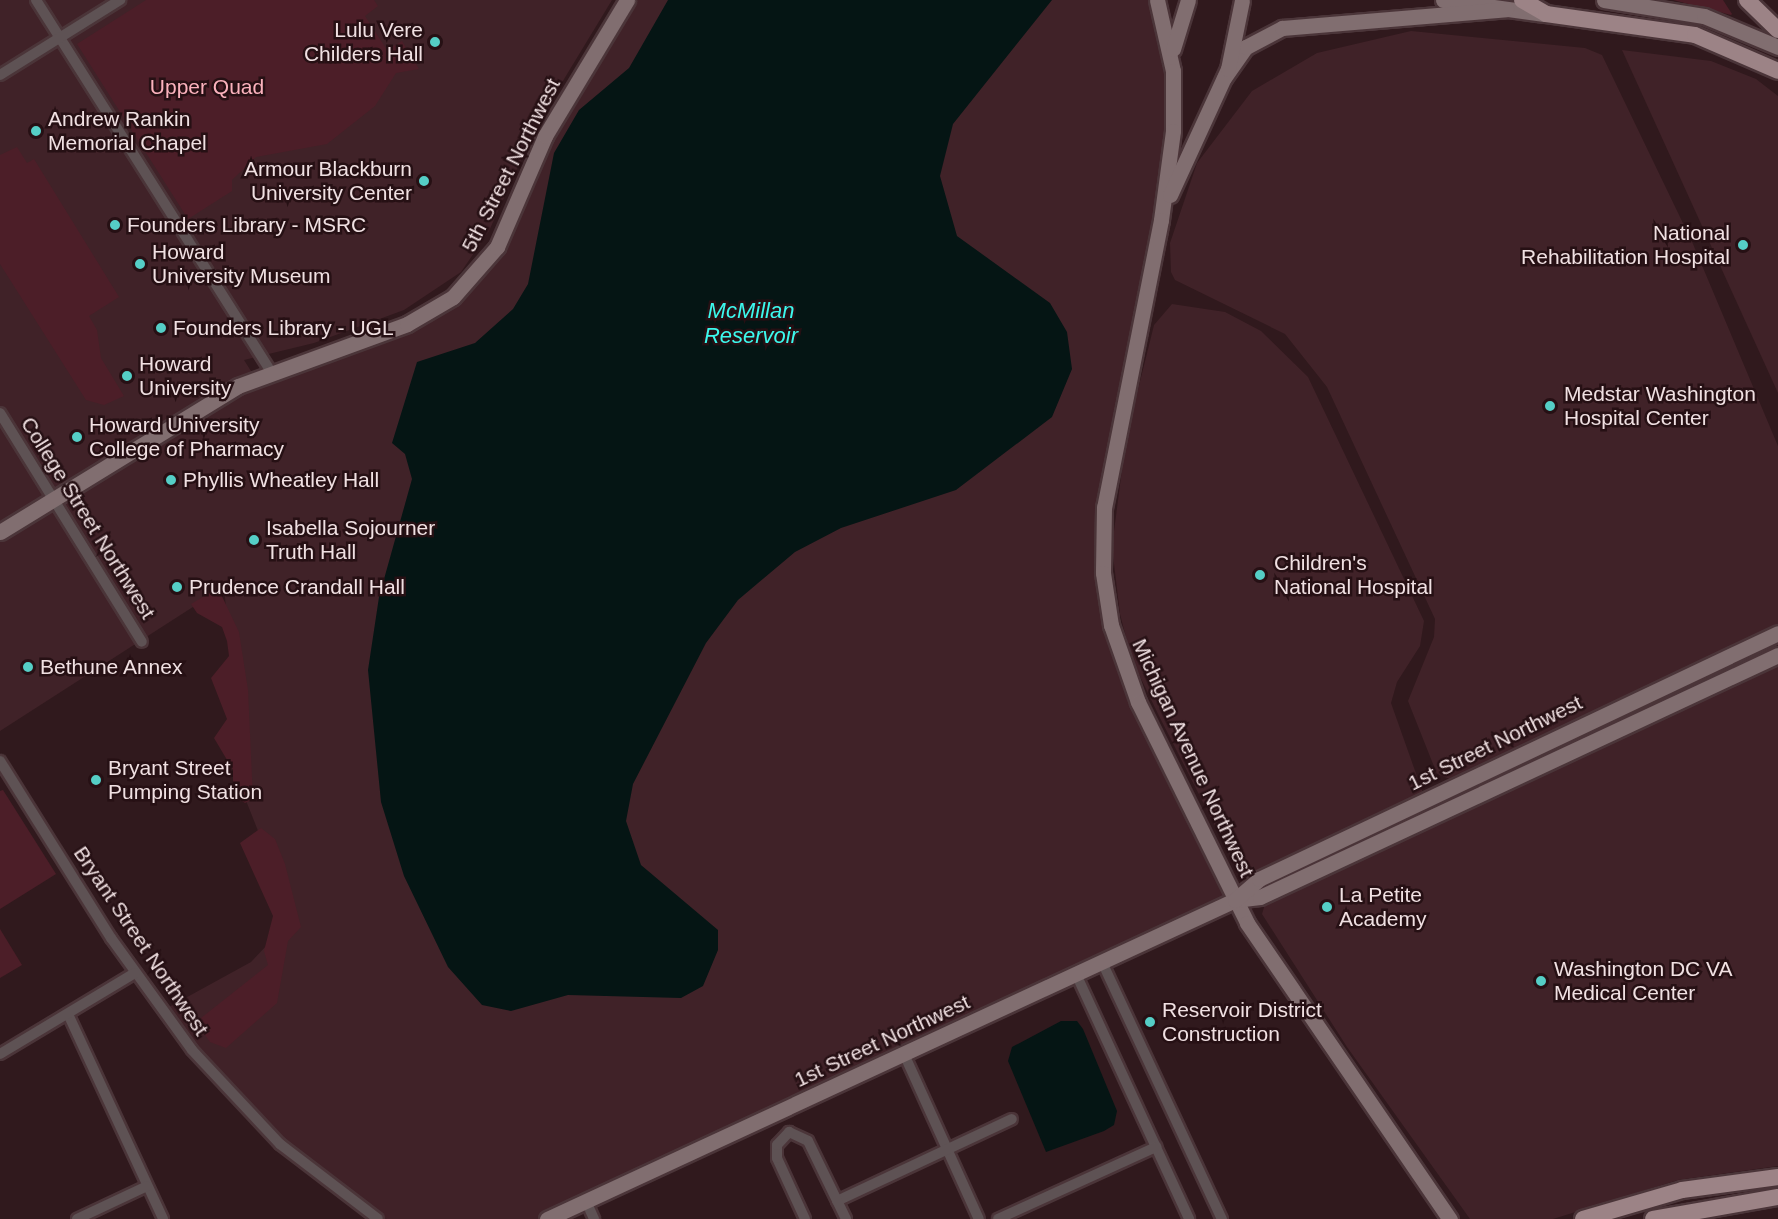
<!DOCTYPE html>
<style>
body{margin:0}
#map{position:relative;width:1778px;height:1219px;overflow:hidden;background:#30191d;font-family:Arial,sans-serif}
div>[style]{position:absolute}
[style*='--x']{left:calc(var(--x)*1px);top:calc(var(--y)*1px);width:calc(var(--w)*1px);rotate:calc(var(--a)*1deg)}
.built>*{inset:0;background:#402228}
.green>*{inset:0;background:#4c1e28}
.water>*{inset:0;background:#051514}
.roads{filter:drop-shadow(2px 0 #4b3539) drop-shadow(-2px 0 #4b3539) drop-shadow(0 2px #4b3539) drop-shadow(0 -2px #4b3539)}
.street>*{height:10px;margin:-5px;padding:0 5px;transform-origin:5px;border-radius:5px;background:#5e5254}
.secondary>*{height:15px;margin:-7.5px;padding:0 7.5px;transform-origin:7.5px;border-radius:7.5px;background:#816e70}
.primary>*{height:16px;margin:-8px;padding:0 8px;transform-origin:8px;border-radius:8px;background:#9c8386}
.dots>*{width:16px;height:16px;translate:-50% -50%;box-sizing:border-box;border:3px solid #261014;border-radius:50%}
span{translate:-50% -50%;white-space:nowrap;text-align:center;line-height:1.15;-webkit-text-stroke:5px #261014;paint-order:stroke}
.poi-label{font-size:21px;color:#f0e0e2}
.right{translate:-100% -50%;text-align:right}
.left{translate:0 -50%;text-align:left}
.park-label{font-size:21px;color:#fbb2bd}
.street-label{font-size:21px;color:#f0e0e2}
.water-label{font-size:22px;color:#3cf8ed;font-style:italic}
</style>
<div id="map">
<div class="built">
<i style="clip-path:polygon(0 0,612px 0,538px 122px,489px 231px,461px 272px,404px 310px,314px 343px,244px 360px,256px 379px,407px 324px,478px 272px,537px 154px,629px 0,1149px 0,1171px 58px,1161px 220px,1107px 484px,1103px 573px,1127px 675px,1235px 900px,548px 1219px,377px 1219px,240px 1105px,167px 1017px,169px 1007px,251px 962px,285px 926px,274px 871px,243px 793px,224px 587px,0 731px)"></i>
<i style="clip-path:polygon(1411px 31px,1585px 48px,1602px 55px,1693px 244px,1778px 446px,1778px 625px,1450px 779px,1437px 774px,1408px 701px,1434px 637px,1435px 619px,1327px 387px,1285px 334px,1175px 280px,1171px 272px,1170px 243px,1197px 163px,1252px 91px,1317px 53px)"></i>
<i style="clip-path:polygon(1622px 50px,1711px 61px,1756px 79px,1778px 96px,1778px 393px)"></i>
<i style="clip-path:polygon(1172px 304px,1225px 312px,1261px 331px,1308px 377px,1424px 621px,1420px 646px,1397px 682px,1391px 703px,1424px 796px,1254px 876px,1237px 869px,1159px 716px,1132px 660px,1120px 614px,1112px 547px,1126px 438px,1154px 325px)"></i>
<i style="clip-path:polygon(1778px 665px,1778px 1166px,1678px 1180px,1553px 1219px,1470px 1219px,1347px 1047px,1262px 914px,1265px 904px)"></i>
</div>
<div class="green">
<i style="clip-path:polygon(146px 0,374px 0,378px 6px,365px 16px,387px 50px,402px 41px,419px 69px,396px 73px,375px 106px,327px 144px,256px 157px,232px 180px,232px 191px,188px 219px,77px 44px)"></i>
<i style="clip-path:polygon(1673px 0,1723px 0,1732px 14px,1731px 15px)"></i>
<i style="clip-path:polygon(17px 147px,27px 163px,34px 159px,119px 297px,89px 316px,97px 330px,101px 358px,124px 396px,104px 405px,86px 400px,0 264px,0 155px)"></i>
<i style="clip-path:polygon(218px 588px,239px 632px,248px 690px,253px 799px,245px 803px,233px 795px,233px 770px,214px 738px,227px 719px,211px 678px,229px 656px,227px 641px,222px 627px,197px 613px,191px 604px)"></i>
<i style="clip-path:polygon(3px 790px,56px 874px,0 909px,0 791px)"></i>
<i style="clip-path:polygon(261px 828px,275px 839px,285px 864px,301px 927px,288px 941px,277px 1003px,226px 1048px,210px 1042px,196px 1022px,268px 965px,264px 951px,273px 916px,240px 843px)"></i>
<i style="clip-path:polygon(0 929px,22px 965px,0 978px)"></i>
</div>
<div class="water">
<i style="clip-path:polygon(668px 0,1052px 0,953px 124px,940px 176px,957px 236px,1050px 303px,1067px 332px,1072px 369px,1052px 417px,956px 490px,841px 528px,795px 552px,738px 600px,706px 643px,633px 784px,626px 821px,641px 865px,718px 930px,718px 950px,703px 986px,681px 998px,568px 995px,511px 1011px,482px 1005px,448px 967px,404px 876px,381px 802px,368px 670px,379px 597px,412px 479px,405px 454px,392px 443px,417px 362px,475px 343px,513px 309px,528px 284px,554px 153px,579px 110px,629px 68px)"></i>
<i style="clip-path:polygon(1061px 1021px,1077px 1021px,1083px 1029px,1117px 1111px,1114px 1125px,1104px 1131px,1046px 1152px,1008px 1061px,1012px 1047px)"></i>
</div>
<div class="roads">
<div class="street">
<i style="--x:36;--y:0;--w:440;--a:57.7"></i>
<i style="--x:0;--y:75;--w:142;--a:-32"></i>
<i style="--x:0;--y:413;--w:269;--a:58.2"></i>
<i style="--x:0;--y:761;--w:209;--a:57.9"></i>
<i style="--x:111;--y:938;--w:138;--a:54.1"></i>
<i style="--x:192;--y:1050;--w:129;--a:46.9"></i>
<i style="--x:280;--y:1144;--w:123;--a:37.4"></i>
<i style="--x:1102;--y:962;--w:284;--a:65"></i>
<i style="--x:1076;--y:974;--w:270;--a:65.2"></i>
<i style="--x:68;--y:1014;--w:226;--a:65.1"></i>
<i style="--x:0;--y:1054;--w:157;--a:-31"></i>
<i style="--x:904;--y:1054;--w:181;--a:65.6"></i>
<i style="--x:586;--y:1201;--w:20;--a:66"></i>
<i style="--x:837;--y:1201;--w:193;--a:-25.1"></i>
<i style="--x:77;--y:1219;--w:77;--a:-25.2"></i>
<i style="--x:805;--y:1219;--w:67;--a:-114.7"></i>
<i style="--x:777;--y:1158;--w:13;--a:-90"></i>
<i style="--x:777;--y:1145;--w:18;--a:-47"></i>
<i style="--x:789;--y:1132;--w:21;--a:25"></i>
<i style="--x:808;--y:1141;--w:87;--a:64"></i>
<i style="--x:998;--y:1219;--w:174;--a:-24.5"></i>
</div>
<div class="secondary">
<i style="--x:1157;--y:0;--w:73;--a:77.3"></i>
<i style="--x:1173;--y:71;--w:60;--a:90"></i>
<i style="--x:1173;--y:131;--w:90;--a:97.7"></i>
<i style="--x:1161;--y:220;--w:293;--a:101.2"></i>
<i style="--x:1104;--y:507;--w:66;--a:90.9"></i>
<i style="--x:1103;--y:573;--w:53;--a:81.3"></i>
<i style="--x:1111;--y:625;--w:82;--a:70.7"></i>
<i style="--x:1138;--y:702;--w:246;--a:63.7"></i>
<i style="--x:1247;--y:923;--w:359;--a:55.6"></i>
<i style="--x:1443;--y:0;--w:102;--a:7.9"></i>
<i style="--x:1604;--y:0;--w:101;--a:9.1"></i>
<i style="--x:1704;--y:16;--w:80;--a:22.7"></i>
<i style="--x:1173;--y:49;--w:51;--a:-73"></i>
<i style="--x:1224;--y:78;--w:38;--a:-55"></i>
<i style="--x:1246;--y:47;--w:41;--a:-27.8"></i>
<i style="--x:1282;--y:28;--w:225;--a:-4.8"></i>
<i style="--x:1170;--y:195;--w:139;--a:-65.3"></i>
<i style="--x:1228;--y:69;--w:70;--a:-78.5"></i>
<i style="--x:0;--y:532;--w:279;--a:-31.5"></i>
<i style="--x:238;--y:386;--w:180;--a:-20.1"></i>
<i style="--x:407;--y:324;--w:53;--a:-30.4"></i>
<i style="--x:453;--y:297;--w:67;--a:-48.7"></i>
<i style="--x:497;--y:247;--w:121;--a:-66.6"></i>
<i style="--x:545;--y:136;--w:159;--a:-58.9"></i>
<i style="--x:1235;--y:900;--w:25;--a:-7"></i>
<i style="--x:1260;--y:897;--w:572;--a:-25.04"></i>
<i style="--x:547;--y:1219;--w:758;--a:-24.88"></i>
<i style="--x:1235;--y:900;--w:32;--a:-41"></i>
<i style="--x:1259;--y:879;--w:574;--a:-25.36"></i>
</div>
<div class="primary">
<i style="--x:1522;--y:0;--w:28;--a:30"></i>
<i style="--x:1546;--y:14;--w:150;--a:8"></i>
<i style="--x:1695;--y:35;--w:90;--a:23.4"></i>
<i style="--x:1747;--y:0;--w:43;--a:44.1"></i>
<i style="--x:1583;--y:1219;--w:103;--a:-16.3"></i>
<i style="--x:1682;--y:1190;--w:97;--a:-7.7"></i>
<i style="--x:1653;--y:1219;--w:127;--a:-10"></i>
</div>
</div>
<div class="dots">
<i style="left:435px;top:42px;background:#55cec6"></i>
<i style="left:36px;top:131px;background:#55cec6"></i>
<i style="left:424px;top:181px;background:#55cec6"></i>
<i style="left:115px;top:225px;background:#55cec6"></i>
<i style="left:1743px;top:245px;background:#55cec6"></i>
<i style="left:140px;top:264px;background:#55cec6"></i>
<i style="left:161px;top:328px;background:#55cec6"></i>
<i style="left:127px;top:376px;background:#55cec6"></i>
<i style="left:1550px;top:406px;background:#55cec6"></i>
<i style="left:77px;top:437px;background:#55cec6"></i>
<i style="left:171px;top:480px;background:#55cec6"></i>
<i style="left:254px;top:540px;background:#55cec6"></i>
<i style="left:1260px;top:575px;background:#55cec6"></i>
<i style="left:177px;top:587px;background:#55cec6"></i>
<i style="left:28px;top:667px;background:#55cec6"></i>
<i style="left:96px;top:780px;background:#55cec6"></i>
<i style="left:1327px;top:907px;background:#55cec6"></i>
<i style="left:1541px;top:981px;background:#55cec6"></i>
<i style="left:1150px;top:1022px;background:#55cec6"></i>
</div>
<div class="poi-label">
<span class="right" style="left:423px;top:42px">Lulu Vere<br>Childers Hall</span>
<span class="left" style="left:48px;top:131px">Andrew Rankin<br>Memorial Chapel</span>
<span class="right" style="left:412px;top:181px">Armour Blackburn<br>University Center</span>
<span class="left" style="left:127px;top:225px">Founders Library - MSRC</span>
<span class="right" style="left:1730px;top:245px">National<br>Rehabilitation Hospital</span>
<span class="left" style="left:152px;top:264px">Howard<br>University Museum</span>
<span class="left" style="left:173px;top:328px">Founders Library - UGL</span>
<span class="left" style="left:139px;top:376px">Howard<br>University</span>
<span class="left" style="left:1564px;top:406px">Medstar Washington<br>Hospital Center</span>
<span class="left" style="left:89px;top:437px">Howard University<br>College of Pharmacy</span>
<span class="left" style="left:183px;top:480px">Phyllis Wheatley Hall</span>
<span class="left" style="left:266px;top:540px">Isabella Sojourner<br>Truth Hall</span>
<span class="left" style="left:1274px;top:575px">Children's<br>National Hospital</span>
<span class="left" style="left:189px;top:587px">Prudence Crandall Hall</span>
<span class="left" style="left:40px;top:667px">Bethune Annex</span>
<span class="left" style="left:108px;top:780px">Bryant Street<br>Pumping Station</span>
<span class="left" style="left:1339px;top:907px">La Petite<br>Academy</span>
<span class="left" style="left:1554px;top:981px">Washington DC VA<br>Medical Center</span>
<span class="left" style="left:1162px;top:1022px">Reservoir District<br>Construction</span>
</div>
<div class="park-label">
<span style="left:207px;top:87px">Upper Quad</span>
</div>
<div class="street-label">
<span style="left:511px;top:165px;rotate:-63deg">5th Street Northwest</span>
<span style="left:88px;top:518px;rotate:58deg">College Street Northwest</span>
<span style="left:1495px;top:743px;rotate:-26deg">1st Street Northwest</span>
<span style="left:1193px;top:758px;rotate:65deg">Michigan Avenue Northwest</span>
<span style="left:141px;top:941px;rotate:56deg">Bryant Street Northwest</span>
<span style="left:882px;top:1041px;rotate:-25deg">1st Street Northwest</span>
</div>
<div class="water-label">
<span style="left:751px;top:323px">McMillan<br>Reservoir</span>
</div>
</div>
